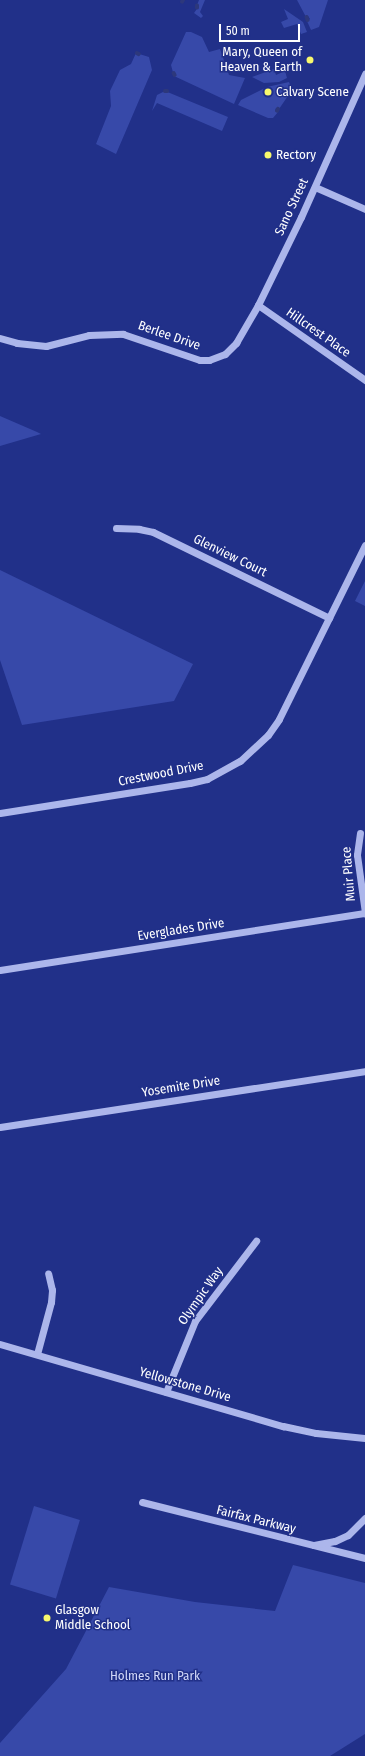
<!DOCTYPE html>
<style>
body{margin:0}
#map{position:relative;width:365px;height:1756px;overflow:hidden;background:#213089;font-family:"Fira Sans Condensed",sans-serif}
div>[style]{position:absolute}
[style*='--x']{left:calc(var(--x)*1px);top:calc(var(--y)*1px);width:calc(var(--w)*1px);rotate:calc(var(--a)*1deg)}
.green>*{inset:0;background:#3749a9;transform-origin:0 0}
.stream>*{height:3.5px;margin:-1.75px;padding:0 1.75px;transform-origin:1.75px;border-radius:1.75px;background:#2d387c}
.minor>*{height:7px;margin:-3.5px;padding:0 3.5px;transform-origin:3.5px;border-radius:3.5px;background:#acb6eb}
.dots>*{width:11px;height:11px;translate:-50% -50%;box-sizing:border-box;border:2px solid #213089;border-radius:50%}
span{translate:-50% -50%;white-space:nowrap;text-align:center;line-height:1.15;-webkit-text-stroke:3px #213089;paint-order:stroke}
.poi-label{font-size:13px;color:#fff}
.right{translate:-100% -50%;text-align:right}
.left{translate:0 -50%;text-align:left}
.street-label{font-size:13px;color:#fff}
.park-label{font-size:13px;color:#d1d7f8}
.scale{position:absolute;left:219px;top:24px;width:81px;height:18px;box-sizing:border-box;border:2px solid #fff;border-top:0;padding-left:5px;font-size:12px;line-height:14px;white-space:nowrap;color:#fff;-webkit-text-stroke:3px #213089;paint-order:stroke}
</style>
<div id="map">
<div class="green">
<i style="clip-path:polygon(199px 0,205px 0,200px 12px,203px 16px,201px 18px,194px 13px,199px 6px,197px 5px)"></i>
<i style="clip-path:polygon(297px 0,328px 0,319px 27px,311px 30px,307px 21px,310px 19px,308px 16px,306px 17px)"></i>
<i style="clip-path:polygon(284px 9px,303px 22px,307px 32px,301px 34px,297px 24px,284px 28px,281px 22px,288px 19px)"></i>
<i style="clip-path:polygon(186px 32px,191px 32px,202px 37px,209px 52px,220px 49px,229px 75px,245px 78px,234px 104px,174px 76px,171px 65px)"></i>
<i style="clip-path:polygon(136px 53px,149px 57px,152px 70px,116px 154px,96px 144px,111px 106px,110px 91px,120px 70px,131px 64px)"></i>
<i style="clip-path:polygon(274px 69px,276px 75px,285px 71px,287px 78px,279px 82px,264px 83px,252px 77px)"></i>
<i style="clip-path:polygon(289px 82px,292px 90px,279px 109px,276px 108px,275px 111px,278px 112px,273px 118px,268px 118px,238px 105px,241px 100px,267px 87px)"></i>
<i style="clip-path:polygon(165px 91px,228px 117px,222px 131px,157px 103px,152px 111px,157px 95px)"></i>
<i style="clip-path:polygon(0 416px,37px 432px,41px 434px,0 446px)"></i>
<i style="clip-path:polygon(0 570px,193px 664px,174px 701px,22px 725px,0 660px)"></i>
<i style="clip-path:polygon(365px 581px,365px 606px,355px 601px)"></i>
<i style="left:34px;top:1506px;width:48px;height:82px;rotate:17deg"></i>
<i style="clip-path:polygon(293px 1565px,365px 1583px,365px 1734px,330px 1756px,0 1756px,0 1743px,66px 1669px,109px 1587px,195px 1602px,275px 1611px)"></i>
</div>
<div class="stream">
<i style="--x:182;--y:2;--w:2;--a:-63"></i>
<i style="--x:197;--y:8;--w:2;--a:-90"></i>
<i style="--x:307;--y:17;--w:3;--a:72"></i>
<i style="--x:137;--y:53;--w:2;--a:27"></i>
<i style="--x:174;--y:73;--w:2;--a:63"></i>
<i style="--x:165;--y:91;--w:2;--a:0"></i>
<i style="--x:277;--y:111;--w:2;--a:-63"></i>
</div>
<div class="minor">
<i style="--x:315;--y:187;--w:55;--a:23.7"></i>
<i style="--x:258;--y:305;--w:131;--a:35"></i>
<i style="--x:0;--y:338;--w:18;--a:16"></i>
<i style="--x:17;--y:343;--w:29;--a:6"></i>
<i style="--x:46;--y:346;--w:44;--a:-14.3"></i>
<i style="--x:89;--y:335;--w:34;--a:-2"></i>
<i style="--x:123;--y:334;--w:81;--a:18.7"></i>
<i style="--x:200;--y:360;--w:9;--a:0"></i>
<i style="--x:209;--y:360;--w:17;--a:-21"></i>
<i style="--x:225;--y:354;--w:16;--a:-45"></i>
<i style="--x:236;--y:343;--w:44;--a:-59.9"></i>
<i style="--x:258;--y:305;--w:98;--a:-64"></i>
<i style="--x:301;--y:217;--w:157;--a:-65.9"></i>
<i style="--x:116;--y:528;--w:23;--a:2"></i>
<i style="--x:139;--y:529;--w:14;--a:12"></i>
<i style="--x:153;--y:532;--w:196;--a:26"></i>
<i style="--x:0;--y:813;--w:192;--a:-9"></i>
<i style="--x:190;--y:783;--w:17;--a:-13"></i>
<i style="--x:207;--y:779;--w:38;--a:-29"></i>
<i style="--x:240;--y:761;--w:38;--a:-43"></i>
<i style="--x:268;--y:735;--w:19;--a:-55"></i>
<i style="--x:279;--y:719;--w:194;--a:-63.7"></i>
<i style="--x:360;--y:833;--w:22;--a:98"></i>
<i style="--x:357;--y:855;--w:59;--a:82.1"></i>
<i style="--x:0;--y:970;--w:369;--a:-8.9"></i>
<i style="--x:0;--y:1127;--w:369;--a:-8.7"></i>
<i style="--x:0;--y:1344;--w:295;--a:16.2"></i>
<i style="--x:283;--y:1426;--w:34;--a:12"></i>
<i style="--x:316;--y:1433;--w:49;--a:5.8"></i>
<i style="--x:37;--y:1354;--w:54;--a:-74.9"></i>
<i style="--x:51;--y:1302;--w:12;--a:-85"></i>
<i style="--x:52;--y:1290;--w:17;--a:-103"></i>
<i style="--x:166;--y:1392;--w:77;--a:-67.8"></i>
<i style="--x:195;--y:1321;--w:101;--a:-52.7"></i>
<i style="--x:142;--y:1502;--w:230;--a:14.1"></i>
<i style="--x:314;--y:1545;--w:21;--a:-11"></i>
<i style="--x:335;--y:1541;--w:14;--a:-25"></i>
<i style="--x:348;--y:1535;--w:24;--a:-45"></i>
</div>
<div class="dots">
<i style="left:310px;top:60px;background:#f8f86d"></i>
<i style="left:268px;top:92px;background:#f8f86d"></i>
<i style="left:268px;top:155px;background:#f8f86d"></i>
<i style="left:47px;top:1618px;background:#f8f86d"></i>
</div>
<div class="poi-label">
<span class="right" style="left:302px;top:60px">Mary, Queen of<br>Heaven &amp; Earth</span>
<span class="left" style="left:276px;top:92px">Calvary Scene</span>
<span class="left" style="left:276px;top:155px">Rectory</span>
<span class="left" style="left:55px;top:1618px">Glasgow<br>Middle School</span>
</div>
<div class="street-label">
<span style="left:292px;top:207px;rotate:-65deg">Sano Street</span>
<span style="left:318px;top:333px;rotate:35deg">Hillcrest Place</span>
<span style="left:169px;top:336px;rotate:19deg">Berlee Drive</span>
<span style="left:230px;top:556px;rotate:26deg">Glenview Court</span>
<span style="left:161px;top:774px;rotate:-11deg">Crestwood Drive</span>
<span style="left:349px;top:874px;rotate:-95deg">Muir Place</span>
<span style="left:181px;top:930px;rotate:-9deg">Everglades Drive</span>
<span style="left:181px;top:1087px;rotate:-9deg">Yosemite Drive</span>
<span style="left:201px;top:1296px;rotate:-55deg">Olympic Way</span>
<span style="left:185px;top:1385px;rotate:16deg">Yellowstone Drive</span>
<span style="left:256px;top:1520px;rotate:14deg">Fairfax Parkway</span>
</div>
<div class="park-label">
<span style="left:155px;top:1676px">Holmes Run Park</span>
</div>
<div class="scale">50 m</div>
</div>
